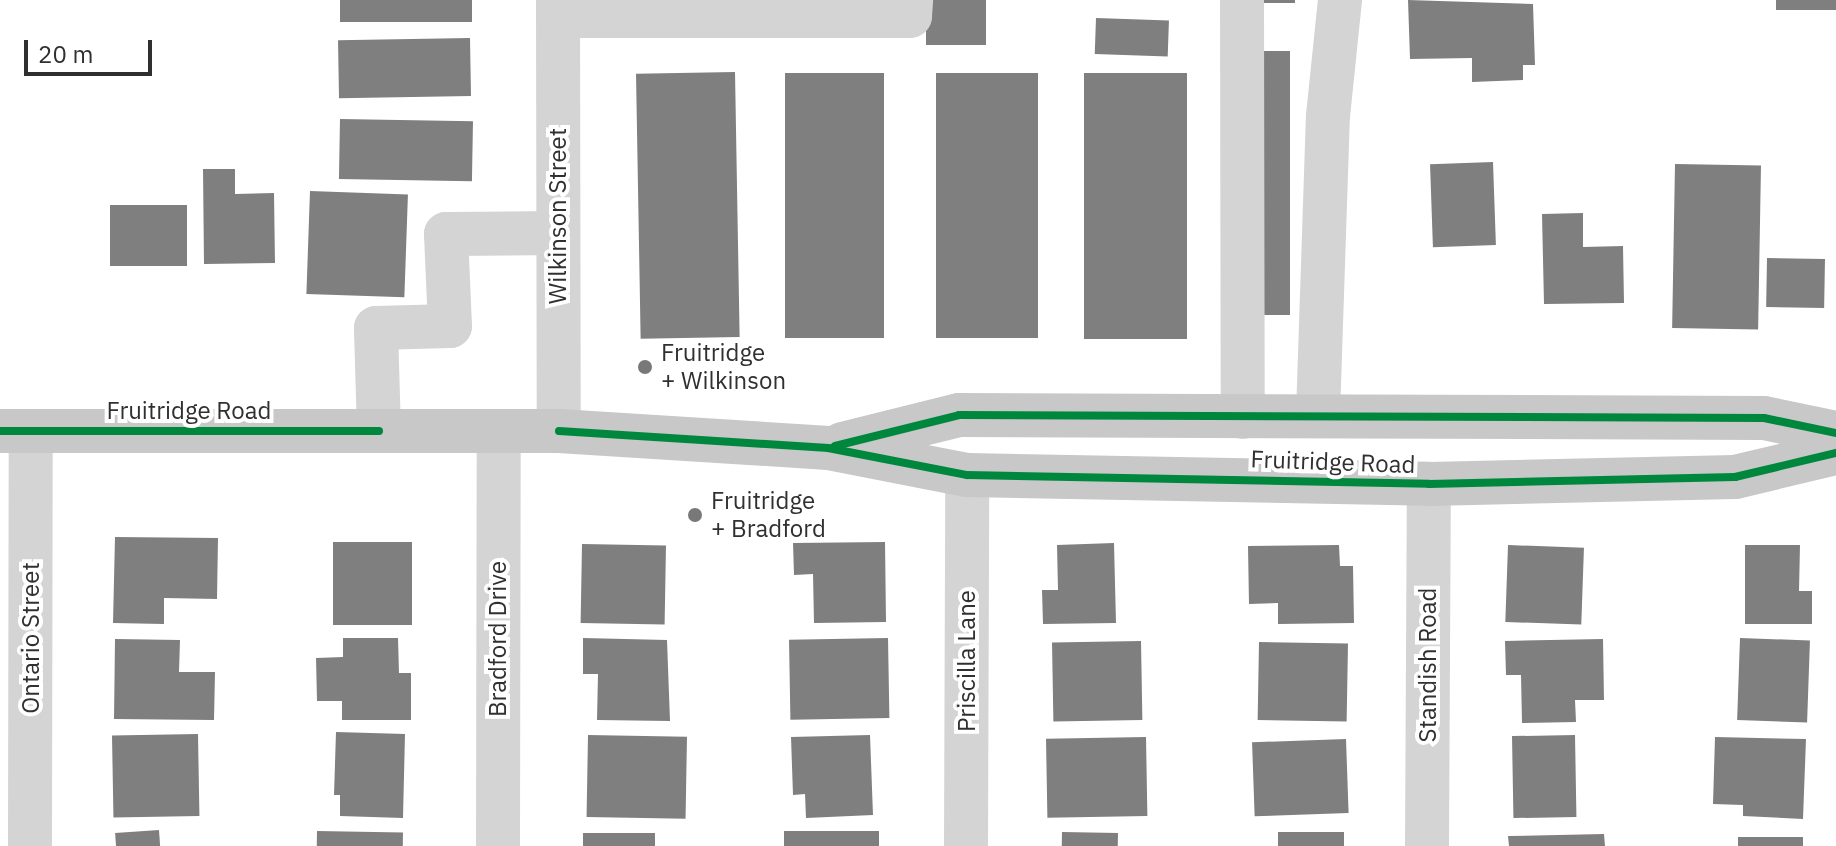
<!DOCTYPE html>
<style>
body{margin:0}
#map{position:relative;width:1836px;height:846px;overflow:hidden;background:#fff;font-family:"IBM Plex Sans",sans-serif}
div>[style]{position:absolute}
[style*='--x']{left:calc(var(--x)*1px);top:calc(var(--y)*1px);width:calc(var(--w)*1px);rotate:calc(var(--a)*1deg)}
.building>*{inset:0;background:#7f7f7f;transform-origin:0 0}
.minor>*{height:44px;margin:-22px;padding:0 22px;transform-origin:22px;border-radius:22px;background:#d4d4d4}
.major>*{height:44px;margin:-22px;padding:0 22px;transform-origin:22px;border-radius:22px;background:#c8c8c8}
.cycleway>*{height:8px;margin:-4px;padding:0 4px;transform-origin:4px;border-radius:4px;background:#00873e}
.dots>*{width:22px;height:22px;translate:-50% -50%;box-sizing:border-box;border:4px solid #fff;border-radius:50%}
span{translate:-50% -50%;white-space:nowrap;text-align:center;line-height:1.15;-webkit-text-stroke:8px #fff;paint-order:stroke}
.street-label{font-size:24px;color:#303030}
.poi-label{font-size:24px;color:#303030}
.left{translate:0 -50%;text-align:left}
.scale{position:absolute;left:24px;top:40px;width:128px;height:36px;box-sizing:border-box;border:4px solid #303030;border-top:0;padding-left:10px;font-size:24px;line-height:28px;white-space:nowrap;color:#303030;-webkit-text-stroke:6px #fff;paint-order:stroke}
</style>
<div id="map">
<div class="building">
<i style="left:340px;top:0;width:132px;height:22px"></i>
<i style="left:926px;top:0;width:60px;height:45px"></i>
<i style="left:1256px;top:0;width:39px;height:3px"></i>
<i style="clip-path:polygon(1408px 0,1533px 4px,1535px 65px,1523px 65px,1523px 80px,1472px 82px,1472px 58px,1410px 59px)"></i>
<i style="left:1776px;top:0;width:60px;height:10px"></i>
<i style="left:1096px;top:18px;width:73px;height:36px;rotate:2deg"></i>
<i style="left:470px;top:38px;width:58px;height:132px;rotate:89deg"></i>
<i style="left:1254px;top:51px;width:36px;height:264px"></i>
<i style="left:735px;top:72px;width:265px;height:99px;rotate:89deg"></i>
<i style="left:785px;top:73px;width:99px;height:265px"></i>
<i style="left:936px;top:73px;width:102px;height:265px"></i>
<i style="left:1084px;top:73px;width:103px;height:266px"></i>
<i style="left:340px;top:119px;width:133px;height:60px;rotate:1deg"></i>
<i style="left:1493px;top:162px;width:83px;height:63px;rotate:88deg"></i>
<i style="left:1675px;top:164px;width:86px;height:164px;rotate:1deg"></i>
<i style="clip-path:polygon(203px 169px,235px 169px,235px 194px,274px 193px,275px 263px,204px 264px)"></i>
<i style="left:310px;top:191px;width:98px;height:103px;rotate:2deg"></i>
<i style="left:110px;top:205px;width:77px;height:61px"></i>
<i style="clip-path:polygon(1583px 213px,1583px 247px,1623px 246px,1624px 303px,1544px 304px,1542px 214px)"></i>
<i style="left:1767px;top:258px;width:58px;height:49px;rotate:1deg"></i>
<i style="clip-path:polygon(115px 537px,218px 538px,217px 599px,164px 598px,164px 624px,113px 623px)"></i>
<i style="left:333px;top:542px;width:79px;height:83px"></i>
<i style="clip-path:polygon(885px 542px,886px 622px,814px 623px,813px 574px,794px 575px,793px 543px)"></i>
<i style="clip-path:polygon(1114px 543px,1116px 623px,1043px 624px,1042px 590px,1058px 590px,1057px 545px)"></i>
<i style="left:582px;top:544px;width:84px;height:79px;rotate:1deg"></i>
<i style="clip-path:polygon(1339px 545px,1340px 566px,1353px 566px,1354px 623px,1278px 624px,1278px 603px,1249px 604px,1248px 546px)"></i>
<i style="left:1508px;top:545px;width:76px;height:77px;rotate:2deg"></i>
<i style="clip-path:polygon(1745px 545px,1800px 545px,1799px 591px,1812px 591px,1812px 624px,1745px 624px)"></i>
<i style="clip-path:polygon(343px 638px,398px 638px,399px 673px,411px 673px,411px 720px,342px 720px,342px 701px,317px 701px,316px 658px,343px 657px)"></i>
<i style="clip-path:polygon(583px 638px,667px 640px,670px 721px,597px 720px,598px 674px,583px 674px)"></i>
<i style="left:888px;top:638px;width:80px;height:99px;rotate:89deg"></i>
<i style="left:1740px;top:638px;width:70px;height:82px;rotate:2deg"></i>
<i style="clip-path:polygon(115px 639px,180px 640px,179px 672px,215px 672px,214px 720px,114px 719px)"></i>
<i style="clip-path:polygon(1603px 639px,1604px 700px,1575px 700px,1576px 722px,1522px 723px,1521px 675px,1506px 675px,1505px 641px)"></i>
<i style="left:1141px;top:641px;width:79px;height:89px;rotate:89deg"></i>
<i style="left:1259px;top:642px;width:89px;height:78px;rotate:1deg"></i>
<i style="clip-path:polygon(336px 732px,405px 734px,403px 818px,340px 816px,340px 795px,334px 795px)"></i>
<i style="left:198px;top:734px;width:82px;height:86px;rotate:89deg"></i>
<i style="left:588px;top:735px;width:99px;height:82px;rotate:1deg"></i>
<i style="clip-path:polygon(870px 735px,873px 815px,806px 818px,805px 794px,793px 795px,791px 737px)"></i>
<i style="left:1575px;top:735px;width:82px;height:63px;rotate:89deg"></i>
<i style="left:1146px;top:737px;width:79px;height:100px;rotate:89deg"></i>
<i style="clip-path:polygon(1715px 737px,1806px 739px,1803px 819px,1743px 816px,1743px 805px,1713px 804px)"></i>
<i style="left:1346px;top:739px;width:74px;height:94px;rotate:88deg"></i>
<i style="left:159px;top:830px;width:16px;height:44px;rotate:86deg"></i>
<i style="left:317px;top:831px;width:86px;height:15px;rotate:1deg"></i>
<i style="left:879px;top:831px;width:15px;height:95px;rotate:90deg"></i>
<i style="left:1062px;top:832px;width:56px;height:14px;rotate:1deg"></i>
<i style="left:1344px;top:832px;width:14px;height:66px;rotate:90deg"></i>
<i style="left:583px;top:833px;width:72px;height:13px"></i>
<i style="clip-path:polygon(1604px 834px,1605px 846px,1509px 846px,1508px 836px)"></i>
<i style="left:1803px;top:837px;width:9px;height:65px;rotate:90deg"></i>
</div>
<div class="minor">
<i style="--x:558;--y:0;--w:431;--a:89.9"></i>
<i style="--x:1242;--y:0;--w:417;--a:89.9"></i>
<i style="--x:558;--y:16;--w:352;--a:0"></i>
<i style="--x:910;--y:16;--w:16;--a:-86"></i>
<i style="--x:1318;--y:415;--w:299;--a:-88.1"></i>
<i style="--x:1328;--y:116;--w:117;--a:-84.1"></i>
<i style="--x:379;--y:431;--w:103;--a:-91.7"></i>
<i style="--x:376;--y:328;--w:74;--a:-1.5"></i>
<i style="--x:450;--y:326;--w:92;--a:-92.5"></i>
<i style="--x:446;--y:234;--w:112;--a:-0.5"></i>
<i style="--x:30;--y:846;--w:415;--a:-89.9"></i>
<i style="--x:498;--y:846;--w:415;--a:-89.9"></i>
<i style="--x:966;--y:846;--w:371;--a:-89.8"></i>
<i style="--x:1427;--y:846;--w:362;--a:-89.7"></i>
</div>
<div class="major">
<i style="--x:0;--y:431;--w:559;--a:0"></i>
<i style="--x:559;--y:431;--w:270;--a:3.6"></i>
<i style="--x:828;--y:448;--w:142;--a:11"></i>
<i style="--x:967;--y:475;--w:462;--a:1.1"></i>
<i style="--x:1429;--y:484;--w:306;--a:-1.3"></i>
<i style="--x:1735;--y:477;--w:104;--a:-13.4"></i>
<i style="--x:842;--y:444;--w:121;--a:-13.9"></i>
<i style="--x:959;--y:415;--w:805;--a:0.21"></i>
<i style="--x:1764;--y:418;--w:74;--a:11.8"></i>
</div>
<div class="cycleway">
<i style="--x:0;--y:431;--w:379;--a:0"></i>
<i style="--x:559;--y:431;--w:270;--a:3.6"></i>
<i style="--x:828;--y:448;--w:142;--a:11"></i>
<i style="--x:967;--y:475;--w:462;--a:1.1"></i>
<i style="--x:1429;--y:484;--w:306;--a:-1.3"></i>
<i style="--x:1735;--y:477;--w:104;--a:-13.4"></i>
<i style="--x:835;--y:446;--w:128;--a:-14"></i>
<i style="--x:959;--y:415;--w:805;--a:0.21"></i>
<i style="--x:1764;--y:418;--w:74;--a:11.8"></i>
</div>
<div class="dots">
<i style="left:645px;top:367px;background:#787878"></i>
<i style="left:695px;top:515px;background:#787878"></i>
</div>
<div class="street-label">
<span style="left:558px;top:216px;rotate:-90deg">Wilkinson Street</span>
<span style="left:189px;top:411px">Fruitridge Road</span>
<span style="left:1333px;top:462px;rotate:2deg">Fruitridge Road</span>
<span style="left:31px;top:638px;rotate:-90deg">Ontario Street</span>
<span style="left:498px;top:639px;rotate:-90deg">Bradford Drive</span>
<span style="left:967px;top:661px;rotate:-90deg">Priscilla Lane</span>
<span style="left:1428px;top:665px;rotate:-90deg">Standish Road</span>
</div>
<div class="poi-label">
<span class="left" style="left:661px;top:367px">Fruitridge<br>+ Wilkinson</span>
<span class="left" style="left:711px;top:515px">Fruitridge<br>+ Bradford</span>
</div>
<div class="scale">20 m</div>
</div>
